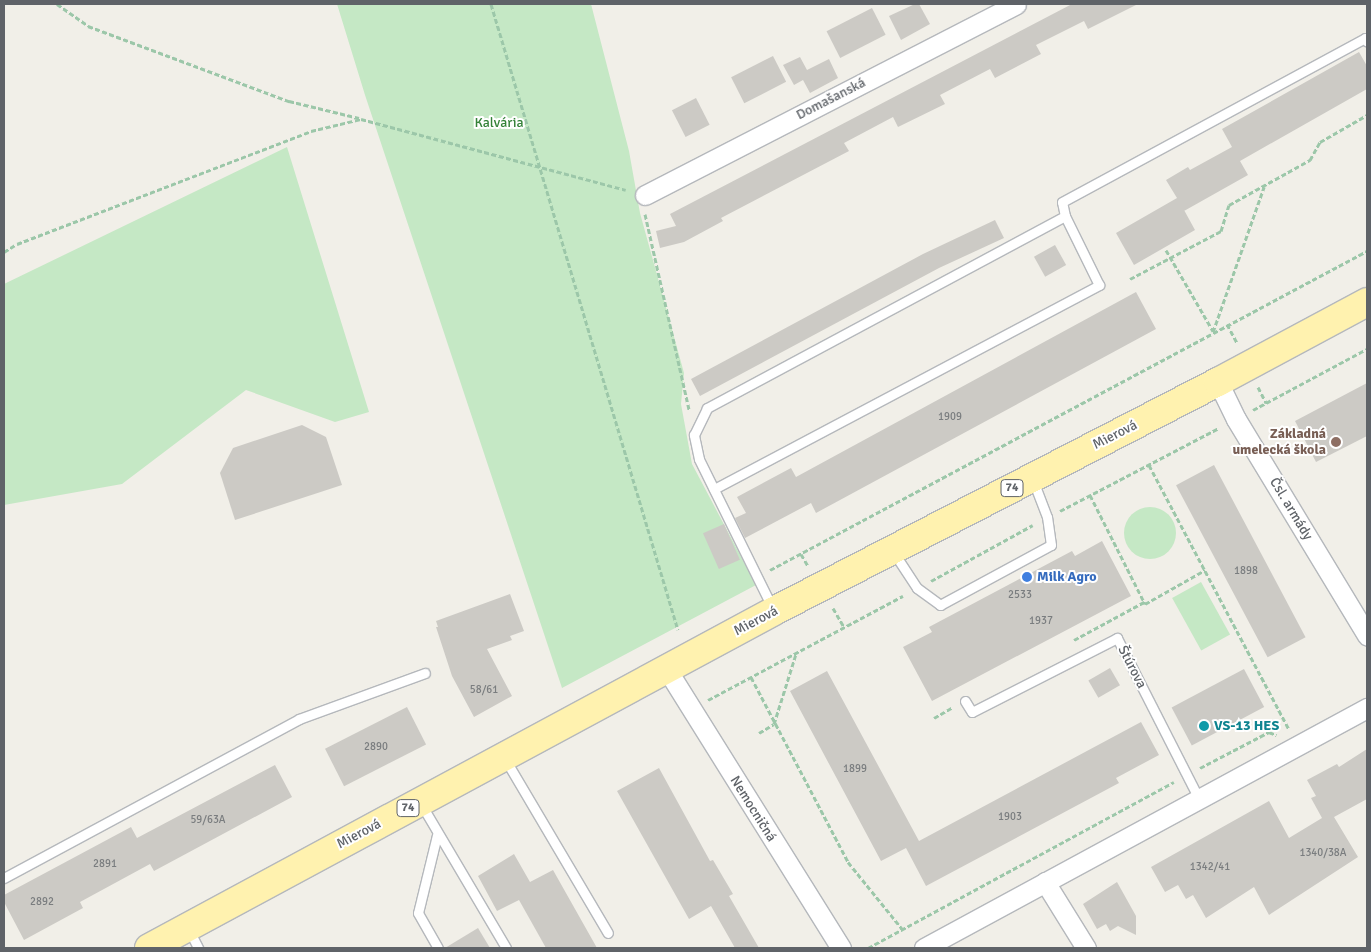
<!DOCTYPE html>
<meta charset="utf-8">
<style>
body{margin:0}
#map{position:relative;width:1371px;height:952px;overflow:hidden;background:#f1efe8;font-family:Signika,sans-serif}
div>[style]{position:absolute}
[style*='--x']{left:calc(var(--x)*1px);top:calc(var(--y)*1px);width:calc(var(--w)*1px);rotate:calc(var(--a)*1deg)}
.green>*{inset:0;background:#c5e8c5;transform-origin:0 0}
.round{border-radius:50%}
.building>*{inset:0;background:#cccac5;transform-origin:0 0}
.path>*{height:3px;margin-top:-1.5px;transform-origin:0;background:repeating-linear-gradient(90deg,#9cc7a9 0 5px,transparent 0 7.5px)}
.roads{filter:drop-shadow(1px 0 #b5b8bc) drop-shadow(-1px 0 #b5b8bc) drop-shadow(0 1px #b5b8bc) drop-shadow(0 -1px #b5b8bc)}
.service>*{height:9px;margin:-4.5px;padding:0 4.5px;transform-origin:4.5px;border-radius:4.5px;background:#fff}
.minor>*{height:19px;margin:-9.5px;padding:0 9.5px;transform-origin:9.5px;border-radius:9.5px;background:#fff}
.primary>*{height:28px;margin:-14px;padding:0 14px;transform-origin:14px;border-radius:14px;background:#fff2af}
.dots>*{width:14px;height:14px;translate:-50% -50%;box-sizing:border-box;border:2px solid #fff;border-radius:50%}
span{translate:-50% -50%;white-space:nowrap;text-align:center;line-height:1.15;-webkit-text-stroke:4px #fff;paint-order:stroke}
.number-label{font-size:11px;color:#7a7d7f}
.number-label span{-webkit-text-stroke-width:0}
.shield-label span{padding:1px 4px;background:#fff;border:1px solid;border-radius:4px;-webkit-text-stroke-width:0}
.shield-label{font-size:12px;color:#5f6368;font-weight:700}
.street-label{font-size:14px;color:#5f6368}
.park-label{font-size:14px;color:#348238}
.education-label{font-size:14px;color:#785e54;font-weight:700}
.right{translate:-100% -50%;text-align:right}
.shop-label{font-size:14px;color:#366cbe;font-weight:700}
.left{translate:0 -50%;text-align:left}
.culture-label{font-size:14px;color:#0d838f;font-weight:700}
.frame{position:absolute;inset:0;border:5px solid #5f6368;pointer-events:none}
</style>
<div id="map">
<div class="green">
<i style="clip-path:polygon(337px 4px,591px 4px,629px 151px,640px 213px,684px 373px,681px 404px,692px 464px,756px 585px,562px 688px,365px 95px)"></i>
<i style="clip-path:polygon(287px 147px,369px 412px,335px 422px,246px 390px,122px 484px,4px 505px,4px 284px)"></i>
<i class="round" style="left:1124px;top:507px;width:52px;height:52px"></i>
<i style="left:1201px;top:582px;width:60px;height:33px;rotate:61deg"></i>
</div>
<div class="building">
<i style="clip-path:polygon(915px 4px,919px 4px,930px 24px,901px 40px,889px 16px)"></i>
<i style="clip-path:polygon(1072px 4px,1138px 4px,1088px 29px,1084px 21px,1036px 45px,1041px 54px,995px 78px,990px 69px,940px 95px,945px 104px,898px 127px,893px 117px,844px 143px,849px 151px,721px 218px,723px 221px,684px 242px,660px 248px,656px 231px,676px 226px,670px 214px)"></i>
<i style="left:872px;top:8px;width:30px;height:51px;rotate:63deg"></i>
<i style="clip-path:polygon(1359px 52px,1367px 66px,1367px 89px,1240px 161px,1248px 175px,1184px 211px,1178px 199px,1195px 230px,1134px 265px,1116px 233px,1177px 198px,1166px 180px,1188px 167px,1190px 170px,1232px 147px,1222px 129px)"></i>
<i style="left:773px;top:56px;width:29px;height:47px;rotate:63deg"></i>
<i style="clip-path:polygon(800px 57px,807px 70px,829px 59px,838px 78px,810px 93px,803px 80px,794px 85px,783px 65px)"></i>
<i style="left:696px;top:98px;width:30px;height:27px;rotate:63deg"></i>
<i style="clip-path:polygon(995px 220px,1004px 238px,939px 268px,700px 396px,691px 379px,923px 254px)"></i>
<i style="left:1055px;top:245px;width:23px;height:24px;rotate:61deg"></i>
<i style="clip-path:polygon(1136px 292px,1156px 329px,816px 513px,811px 503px,745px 538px,735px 518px,746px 513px,737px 497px,791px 468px,796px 477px)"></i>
<i style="clip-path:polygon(1367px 383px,1367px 436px,1316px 462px,1295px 421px)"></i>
<i style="clip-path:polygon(302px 425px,326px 437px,342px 485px,235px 520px,220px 473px,233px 448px)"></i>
<i style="left:1214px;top:465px;width:195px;height:43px;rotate:62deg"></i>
<i style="left:724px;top:524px;width:39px;height:23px;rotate:66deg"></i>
<i style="clip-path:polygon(1102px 541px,1131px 596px,932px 701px,903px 647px,932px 632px,929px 627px,1072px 551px,1075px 556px)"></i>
<i style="clip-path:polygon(510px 594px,524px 631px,510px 636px,512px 640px,487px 649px,512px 696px,474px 717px,452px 676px,436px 627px,438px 627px,436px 621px)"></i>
<i style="left:1110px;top:668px;width:20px;height:25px;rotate:60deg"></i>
<i style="left:1244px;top:669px;width:43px;height:82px;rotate:62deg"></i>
<i style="clip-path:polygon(827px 671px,919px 841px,1141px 722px,1159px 755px,1116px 778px,1119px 783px,926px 886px,906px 848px,881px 861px,790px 691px)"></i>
<i style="left:407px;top:707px;width:42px;height:92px;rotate:63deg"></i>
<i style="clip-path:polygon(1367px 749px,1367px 799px,1334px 817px,1358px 857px,1269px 915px,1254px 887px,1206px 918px,1193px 895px,1186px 899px,1178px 885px,1165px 892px,1151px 867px,1269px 801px,1289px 838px,1322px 818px,1311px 798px,1316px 796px,1307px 780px,1337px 764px,1339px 767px)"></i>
<i style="clip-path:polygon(275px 765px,292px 797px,154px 871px,150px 864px,80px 902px,83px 908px,24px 940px,4px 902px,4px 895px,131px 827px,137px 838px)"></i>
<i style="clip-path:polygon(659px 768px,710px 861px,713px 860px,733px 894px,729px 896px,759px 948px,735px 948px,711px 906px,689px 919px,617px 791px)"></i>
<i style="clip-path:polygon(514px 854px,530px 882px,553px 870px,597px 948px,546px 948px,519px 900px,497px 911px,478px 876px)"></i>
<i style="clip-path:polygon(1117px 882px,1136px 916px,1136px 935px,1118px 926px,1110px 931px,1106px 924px,1097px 929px,1083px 904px)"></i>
<i style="clip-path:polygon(478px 928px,490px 948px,445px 948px)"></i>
</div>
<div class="path">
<i style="--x:57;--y:4;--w:38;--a:35"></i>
<i style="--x:88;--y:26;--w:215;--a:20.5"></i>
<i style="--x:289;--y:101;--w:72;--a:13.7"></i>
<i style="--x:491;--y:4;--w:653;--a:73.37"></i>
<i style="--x:645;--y:214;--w:201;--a:77.3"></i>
<i style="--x:1166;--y:250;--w:94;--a:59.9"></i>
<i style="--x:4;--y:252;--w:15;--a:-32"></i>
<i style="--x:17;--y:244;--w:315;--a:-21"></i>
<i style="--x:311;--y:131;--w:51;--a:-13.5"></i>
<i style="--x:361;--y:119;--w:274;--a:15"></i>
<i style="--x:1130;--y:279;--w:103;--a:-27.8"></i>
<i style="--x:1221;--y:231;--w:27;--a:-73"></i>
<i style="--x:1229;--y:205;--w:93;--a:-29.1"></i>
<i style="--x:1310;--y:160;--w:21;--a:-61"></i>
<i style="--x:1320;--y:142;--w:54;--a:-29.9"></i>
<i style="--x:1227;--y:324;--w:21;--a:62"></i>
<i style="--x:1213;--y:332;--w:154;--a:-70.6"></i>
<i style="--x:1258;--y:387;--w:18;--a:63"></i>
<i style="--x:1253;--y:410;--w:129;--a:-28.2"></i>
<i style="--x:1149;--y:465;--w:299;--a:62.1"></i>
<i style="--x:1090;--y:495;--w:122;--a:63.2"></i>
<i style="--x:1145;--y:604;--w:69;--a:-29.5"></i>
<i style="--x:1060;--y:511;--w:179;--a:-27.6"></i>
<i style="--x:801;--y:554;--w:14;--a:60"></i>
<i style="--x:770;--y:570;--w:677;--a:-28.12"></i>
<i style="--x:931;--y:581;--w:116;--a:-28.8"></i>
<i style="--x:833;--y:608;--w:22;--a:60"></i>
<i style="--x:1074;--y:640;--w:80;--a:-28.5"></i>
<i style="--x:751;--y:677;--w:209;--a:62.3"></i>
<i style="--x:848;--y:862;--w:87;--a:51"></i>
<i style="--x:708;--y:700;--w:221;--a:-28.1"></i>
<i style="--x:934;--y:718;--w:22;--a:-30"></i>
<i style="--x:759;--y:733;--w:17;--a:-31"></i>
<i style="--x:774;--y:724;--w:73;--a:-72.6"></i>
<i style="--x:1200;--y:768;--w:78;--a:-27.6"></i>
<i style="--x:1269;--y:732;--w:8;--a:23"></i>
<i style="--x:868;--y:948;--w:348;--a:-28.5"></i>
</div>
<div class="roads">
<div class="service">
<i style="--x:714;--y:489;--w:436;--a:-27.9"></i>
<i style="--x:1099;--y:285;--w:77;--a:-116.2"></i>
<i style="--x:1065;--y:216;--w:14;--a:-102"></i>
<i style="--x:1062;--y:202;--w:345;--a:-28.4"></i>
<i style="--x:1365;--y:38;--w:4;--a:63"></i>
<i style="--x:894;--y:553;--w:42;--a:56.7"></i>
<i style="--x:917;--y:588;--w:29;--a:36"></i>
<i style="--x:940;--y:605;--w:126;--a:-28.4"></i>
<i style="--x:1051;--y:545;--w:28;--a:-98"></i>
<i style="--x:1047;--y:517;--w:40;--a:-111"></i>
<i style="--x:773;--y:609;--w:167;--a:-116.3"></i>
<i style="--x:699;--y:459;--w:25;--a:-102"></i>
<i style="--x:694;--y:435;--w:30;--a:-64"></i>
<i style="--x:707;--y:408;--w:406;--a:-28.2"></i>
<i style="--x:965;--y:701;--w:13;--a:58"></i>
<i style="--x:972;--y:712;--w:163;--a:-27"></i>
<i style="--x:1117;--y:638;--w:181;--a:63"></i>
<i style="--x:505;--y:759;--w:202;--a:59.4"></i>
<i style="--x:421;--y:804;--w:167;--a:59.4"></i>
<i style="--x:437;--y:835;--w:80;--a:103.7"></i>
<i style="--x:418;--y:913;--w:40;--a:60.3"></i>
<i style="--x:4;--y:878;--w:335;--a:-28.3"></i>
<i style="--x:299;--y:719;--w:134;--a:-20.1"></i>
<i style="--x:189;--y:930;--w:20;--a:63"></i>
</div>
<div class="minor">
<i style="--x:645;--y:195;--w:417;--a:-27.2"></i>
<i style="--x:1218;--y:382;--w:41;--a:64.1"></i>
<i style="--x:1236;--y:419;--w:253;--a:58.8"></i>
<i style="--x:666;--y:668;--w:330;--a:58"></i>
<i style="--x:1045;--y:882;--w:78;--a:58.2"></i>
<i style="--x:924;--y:948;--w:504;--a:-28.45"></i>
</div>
<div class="primary">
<i style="--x:149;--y:948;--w:710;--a:-28.33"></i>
<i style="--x:774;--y:611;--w:500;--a:-27.3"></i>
<i style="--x:1218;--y:382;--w:169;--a:-28.2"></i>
</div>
</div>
<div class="dots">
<i style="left:1336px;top:442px;background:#8d6e63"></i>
<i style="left:1027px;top:577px;background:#3f7fe0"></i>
<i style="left:1204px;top:726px;background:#0f9aa8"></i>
</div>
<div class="number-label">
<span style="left:950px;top:417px">1909</span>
<span style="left:1246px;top:571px">1898</span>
<span style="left:1020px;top:595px">2533</span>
<span style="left:1041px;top:621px">1937</span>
<span style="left:484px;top:690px">58/61</span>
<span style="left:376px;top:747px">2890</span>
<span style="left:855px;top:769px">1899</span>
<span style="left:1010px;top:817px">1903</span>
<span style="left:208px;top:820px">59/63A</span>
<span style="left:1323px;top:853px">1340/38A</span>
<span style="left:105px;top:864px">2891</span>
<span style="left:1210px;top:867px">1342/41</span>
<span style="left:42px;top:902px">2892</span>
</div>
<div class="shield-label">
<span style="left:1012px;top:488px">74</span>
<span style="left:408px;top:808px">74</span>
</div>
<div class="street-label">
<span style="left:831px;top:99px;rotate:-27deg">Domašanská</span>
<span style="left:1115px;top:435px;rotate:-27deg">Mierová</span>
<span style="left:1291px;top:509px;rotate:59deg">Čsl. armády</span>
<span style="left:756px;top:621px;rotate:-28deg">Mierová</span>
<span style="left:1132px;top:667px;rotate:63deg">Štúrova</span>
<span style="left:753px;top:809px;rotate:58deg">Nemocničná</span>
<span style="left:359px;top:834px;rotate:-28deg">Mierová</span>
</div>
<div class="park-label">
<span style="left:499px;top:123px">Kalvária</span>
</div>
<div class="education-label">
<span class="right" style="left:1326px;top:442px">Základná<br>umelecká škola</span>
</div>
<div class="shop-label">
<span class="left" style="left:1037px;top:577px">Milk Agro</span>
</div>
<div class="culture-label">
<span class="left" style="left:1214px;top:726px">VS-13 HES</span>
</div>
<div class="frame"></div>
</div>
